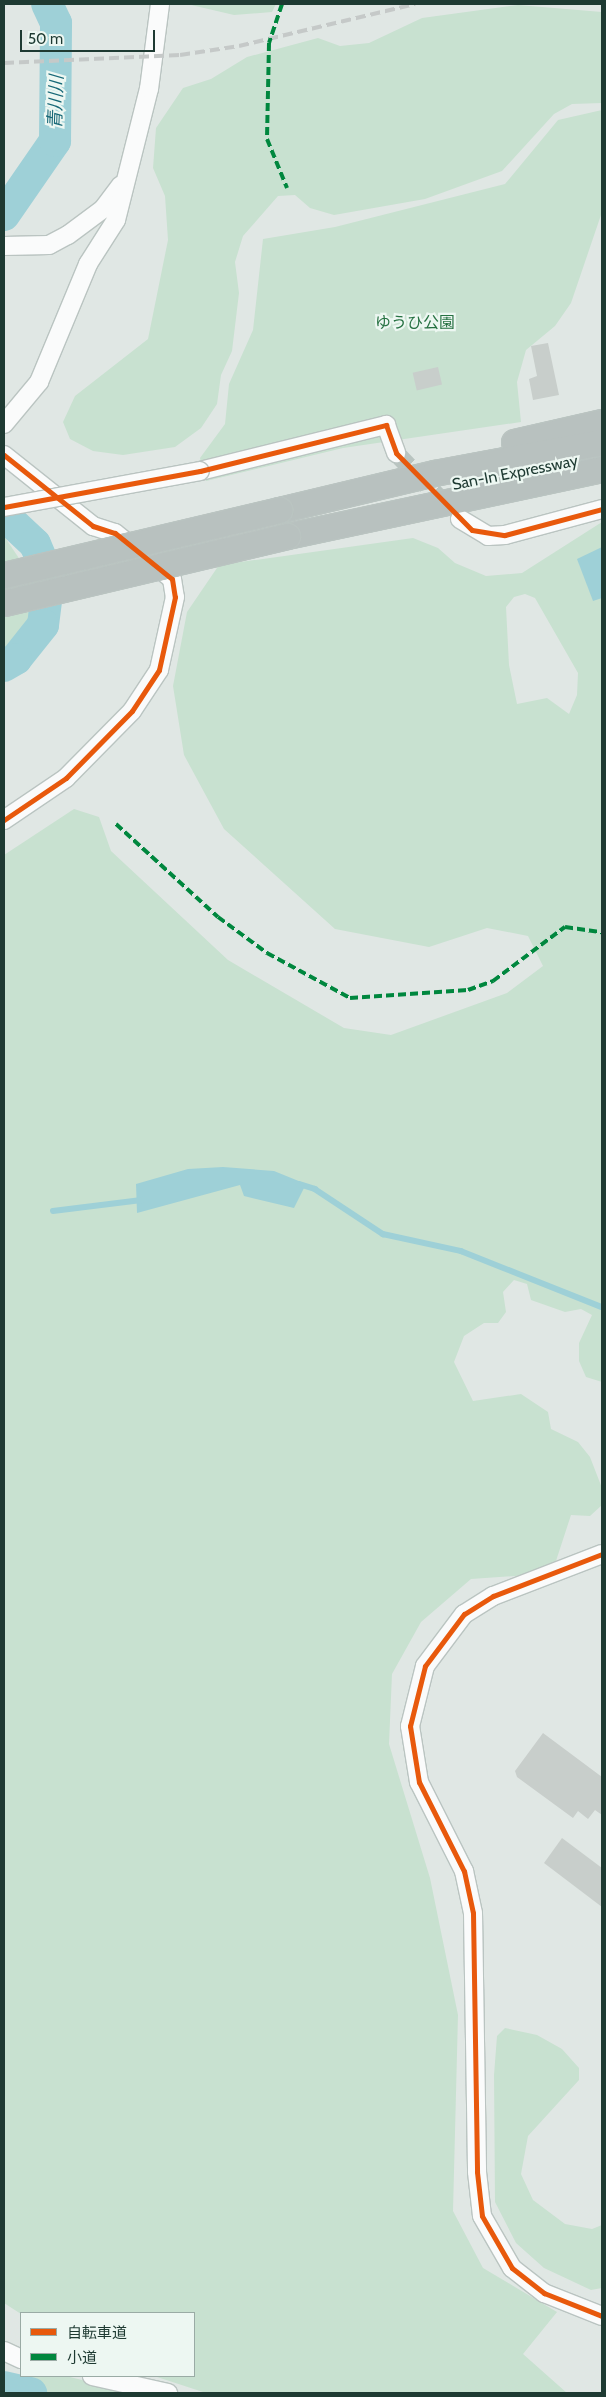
<!DOCTYPE html>
<meta charset="utf-8">
<style>
body{margin:0}
#map{position:relative;width:606px;height:2397px;overflow:hidden;background:#e0e7e4;font-family:Cabin,"Noto Sans JP",sans-serif}
div>[style]{position:absolute}
[style*='--x']{left:calc(var(--x)*1px);top:calc(var(--y)*1px);width:calc(var(--w)*1px);rotate:calc(var(--a)*1deg)}
.green>*{inset:0;background:#c8e1d0}
.water>*{inset:0;background:#9ed0d7}
.stream>*{height:5.5px;margin:-2.75px;padding:0 2.75px;transform-origin:2.75px;border-radius:2.75px;background:#9ed0d7}
.river>*{height:32px;margin:-16px;padding:0 16px;transform-origin:16px;border-radius:16px;background:#9ed0d7}
.building>*{inset:0;background:#c8cecb;transform-origin:0 0}
.minor-tunnel>*{height:18px;margin-top:-9px;transform-origin:0;background:repeating-linear-gradient(90deg,#b9c4c0 0 18px,transparent 0 27px)}
.roads{filter:drop-shadow(1px 0 #bac4c1) drop-shadow(-1px 0 #bac4c1) drop-shadow(0 1px #bac4c1) drop-shadow(0 -1px #bac4c1)}
.minor>*{height:18px;margin:-9px;padding:0 9px;transform-origin:9px;border-radius:9px;background:#fafbfb}
.highway>*{height:25px;margin:-12.5px;padding:0 12.5px;transform-origin:12.5px;border-radius:12.5px;background:#b8c1bf}
.rail>*{height:4px;margin-top:-2px;transform-origin:0;background:repeating-linear-gradient(90deg,#c5c9c8 0 10px,transparent 0 15px)}
.bridges{filter:drop-shadow(1px 0 #bac4c1) drop-shadow(-1px 0 #bac4c1) drop-shadow(0 1px #bac4c1) drop-shadow(0 -1px #bac4c1)}
.minor-bridge>*{height:18px;margin:-9px;padding:0 9px;transform-origin:9px;border-radius:9px;background:#fafbfb}
.highway-bridge>*{height:25px;margin:-12.5px;padding:0 12.5px;transform-origin:12.5px;border-radius:12.5px;background:#b8c1bf}
.quiet>*{height:4px;margin-top:-2px;transform-origin:0;background:repeating-linear-gradient(90deg,#00873e 0 8px,transparent 0 12px)}
.cycleway>*{height:5px;margin:-2.5px;padding:0 2.5px;transform-origin:2.5px;border-radius:2.5px;background:#e8590c}
span{translate:-50% -50%;white-space:nowrap;text-align:center;line-height:1.15;-webkit-text-stroke:4.5px #edf7f2;paint-order:stroke}
.park-label{font-size:16px;color:#277243}
.street-label{font-size:16px;color:#1e3a32}
.water-label{font-size:18px;color:#176877;font-style:italic}
.frame{position:absolute;inset:0;border:5px solid #1e3a32;pointer-events:none}
.legend{position:absolute;left:20px;top:2312px;width:175px;height:65px;box-sizing:border-box;background:#edf7f2;border:1px solid #9aaba5;margin:0;padding:6px 9px;list-style:none;font-size:15px;color:#1e3a32}
.legend li{display:flex;align-items:center;gap:10px;height:25px}
.legend b{width:25px;border:1px solid #9aaba5}
.scale{position:absolute;left:20px;top:30px;width:135px;height:22px;box-sizing:border-box;border:2px solid #1e3a32;border-top:0;padding-left:6px;font-size:15px;line-height:18px;white-space:nowrap;color:#1e3a32;-webkit-text-stroke:4px #edf7f2;paint-order:stroke}
</style>
<div id="map">
<div class="green">
<i style="clip-path:polygon(187px 4px,276px 4px,272px 12px,234px 15px)"></i>
<i style="clip-path:polygon(518px 5px,602px 12px,602px 103px,572px 104px,554px 114px,502px 171px,425px 199px,334px 215px,310px 208px,295px 195px,278px 196px,243px 236px,235px 262px,239px 293px,232px 351px,221px 375px,217px 404px,201px 428px,175px 447px,123px 455px,93px 451px,70px 439px,63px 422px,75px 396px,148px 339px,168px 240px,165px 196px,153px 168px,156px 128px,183px 88px,211px 79px,247px 57px,318px 38px,340px 46px,369px 43px,422px 18px)"></i>
<i style="clip-path:polygon(602px 110px,602px 212px,571px 303px,555px 326px,526px 350px,517px 382px,521px 422px,343px 448px,206px 481px,200px 458px,225px 424px,229px 384px,253px 330px,263px 239px,335px 227px,505px 184px,558px 120px)"></i>
<i style="clip-path:polygon(evenodd,602px 522px,602px 1382px,586px 1377px,579px 1361px,579px 1343px,592px 1315px,581px 1309px,565px 1312px,531px 1300px,527px 1284px,514px 1280px,503px 1292px,506px 1312px,498px 1323px,484px 1323px,464px 1336px,454px 1362px,473px 1401px,521px 1394px,548px 1412px,551px 1429px,578px 1442px,590px 1457px,602px 1488px,602px 1505px,590px 1516px,571px 1515px,555px 1564px,529px 1575px,471px 1579px,421px 1622px,392px 1674px,389px 1744px,430px 1878px,458px 2015px,453px 2211px,483px 2268px,557px 2312px,523px 2354px,567px 2393px,206px 2393px,154px 2376px,194px 2376px,194px 2313px,21px 2314px,4px 2303px,4px 855px,74px 809px,99px 817px,111px 851px,228px 960px,344px 1028px,391px 1035px,507px 993px,543px 966px,528px 936px,487px 928px,429px 947px,335px 929px,224px 829px,184px 755px,173px 686px,187px 612px,219px 565px,413px 538px,438px 548px,455px 563px,486px 576px,522px 573px,602px 522px,525px 594px,535px 598px,578px 673px,577px 695px,569px 714px,547px 698px,517px 704px,509px 665px,506px 607px,514px 597px,525px 594px)"></i>
<i style="clip-path:polygon(4px 536px,35px 582px,38px 608px,13px 652px,4px 655px)"></i>
<i style="clip-path:polygon(505px 2028px,537px 2035px,562px 2049px,579px 2068px,579px 2080px,528px 2136px,521px 2174px,533px 2200px,565px 2224px,592px 2229px,602px 2225px,602px 2288px,591px 2290px,544px 2268px,516px 2243px,495px 2202px,494px 2075px,497px 2036px)"></i>
<i style="clip-path:polygon(25px 2376px,66px 2376px,134px 2393px,40px 2393px)"></i>
</div>
<div class="water">
<i style="clip-path:polygon(602px 547px,602px 598px,593px 601px,577px 559px)"></i>
<i style="clip-path:polygon(223px 1167px,274px 1171px,306px 1184px,294px 1208px,244px 1196px,240px 1185px,137px 1213px,136px 1184px,188px 1169px)"></i>
</div>
<div class="stream">
<i style="--x:299;--y:1184;--w:17;--a:17"></i>
<i style="--x:315;--y:1189;--w:82;--a:33.5"></i>
<i style="--x:383;--y:1234;--w:80;--a:12.3"></i>
<i style="--x:461;--y:1251;--w:152;--a:21.7"></i>
<i style="--x:53;--y:1211;--w:91;--a:-7"></i>
</div>
<div class="river">
<i style="--x:4;--y:215;--w:90;--a:-55.4"></i>
<i style="--x:55;--y:141;--w:118;--a:-89.5"></i>
<i style="--x:56;--y:23;--w:21;--a:-115"></i>
<i style="--x:4;--y:515;--w:42;--a:43.1"></i>
<i style="--x:35;--y:544;--w:36;--a:67"></i>
<i style="--x:49;--y:577;--w:48;--a:97.1"></i>
<i style="--x:43;--y:625;--w:43;--a:128.5"></i>
<i style="--x:16;--y:659;--w:14;--a:150"></i>
<i style="--x:4;--y:2387;--w:28;--a:13"></i>
</div>
<div class="building">
<i style="clip-path:polygon(548px 343px,559px 395px,533px 400px,529px 379px,537px 376px,531px 346px)"></i>
<i style="left:438px;top:367px;width:18px;height:26px;rotate:77deg"></i>
<i style="clip-path:polygon(543px 1733px,602px 1777px,602px 1815px,595px 1810px,588px 1819px,578px 1811px,573px 1818px,517px 1777px,515px 1771px)"></i>
<i style="clip-path:polygon(562px 1838px,602px 1868px,602px 1907px,544px 1863px)"></i>
</div>
<div class="minor-tunnel">
<i style="--x:396;--y:453;--w:76;--a:46.1"></i>
</div>
<div class="roads">
<div class="minor">
<i style="--x:4;--y:246;--w:45;--a:-1.3"></i>
<i style="--x:49;--y:245;--w:21;--a:-28"></i>
<i style="--x:68;--y:235;--w:44;--a:-36.6"></i>
<i style="--x:103;--y:209;--w:30;--a:-53"></i>
<i style="--x:4;--y:424;--w:55;--a:-50.2"></i>
<i style="--x:39;--y:382;--w:128;--a:-67.4"></i>
<i style="--x:88;--y:264;--w:52;--a:-57.5"></i>
<i style="--x:116;--y:220;--w:135;--a:-75.9"></i>
<i style="--x:149;--y:89;--w:86;--a:-82.6"></i>
<i style="--x:4;--y:455;--w:114;--a:38.6"></i>
<i style="--x:93;--y:526;--w:23;--a:18"></i>
<i style="--x:115;--y:533;--w:73;--a:38.9"></i>
<i style="--x:172;--y:579;--w:18;--a:81"></i>
<i style="--x:175;--y:597;--w:75;--a:102.4"></i>
<i style="--x:159;--y:670;--w:49;--a:123.4"></i>
<i style="--x:132;--y:711;--w:94;--a:134.6"></i>
<i style="--x:66;--y:778;--w:75;--a:145.9"></i>
<i style="--x:200;--y:471;--w:192;--a:-13.9"></i>
<i style="--x:386;--y:425;--w:30;--a:70"></i>
<i style="--x:460;--y:519;--w:33;--a:31"></i>
<i style="--x:488;--y:536;--w:17;--a:-3"></i>
<i style="--x:505;--y:535;--w:100;--a:-15"></i>
<i style="--x:602;--y:1554;--w:117;--a:158.9"></i>
<i style="--x:493;--y:1596;--w:34;--a:148"></i>
<i style="--x:464;--y:1614;--w:65;--a:126.9"></i>
<i style="--x:425;--y:1666;--w:62;--a:104"></i>
<i style="--x:410;--y:1726;--w:57;--a:80.9"></i>
<i style="--x:419;--y:1782;--w:100;--a:63.2"></i>
<i style="--x:464;--y:1871;--w:43;--a:77.9"></i>
<i style="--x:473;--y:1913;--w:259;--a:89.1"></i>
<i style="--x:477;--y:2172;--w:44;--a:83.5"></i>
<i style="--x:482;--y:2216;--w:60;--a:60"></i>
<i style="--x:512;--y:2268;--w:41;--a:38"></i>
<i style="--x:544;--y:2293;--w:62;--a:21.6"></i>
<i style="--x:4;--y:2351;--w:19;--a:25"></i>
<i style="--x:92;--y:2376;--w:78;--a:12.6"></i>
</div>
<div class="highway">
<i style="--x:514;--y:442;--w:90;--a:-12.8"></i>
<i style="--x:279;--y:510;--w:159;--a:-13.4"></i>
<i style="--x:434;--y:473;--w:171;--a:-10.5"></i>
<i style="--x:287;--y:536;--w:322;--a:-12"></i>
</div>
</div>
<div class="rail">
<i style="--x:4;--y:63;--w:176;--a:-2.6"></i>
<i style="--x:180;--y:55;--w:60;--a:-8.7"></i>
<i style="--x:239;--y:46;--w:181;--a:-13.4"></i>
</div>
<div class="bridges">
<div class="minor-bridge">
<i style="--x:4;--y:507;--w:199;--a:-10.4"></i>
</div>
<div class="highway-bridge">
<i style="--x:4;--y:575;--w:283;--a:-13.3"></i>
<i style="--x:4;--y:603;--w:291;--a:-13.3"></i>
</div>
</div>
<div class="quiet">
<i style="--x:282;--y:4;--w:41;--a:108.4"></i>
<i style="--x:269;--y:43;--w:96;--a:91.2"></i>
<i style="--x:267;--y:139;--w:53;--a:67.8"></i>
<i style="--x:116;--y:824;--w:138;--a:42.4"></i>
<i style="--x:218;--y:917;--w:61;--a:36.3"></i>
<i style="--x:267;--y:953;--w:94;--a:28.5"></i>
<i style="--x:350;--y:998;--w:118;--a:-3.9"></i>
<i style="--x:468;--y:990;--w:27;--a:-20"></i>
<i style="--x:493;--y:981;--w:90;--a:-36.9"></i>
<i style="--x:565;--y:927;--w:37;--a:8"></i>
</div>
<div class="cycleway">
<i style="--x:4;--y:455;--w:114;--a:38.6"></i>
<i style="--x:93;--y:526;--w:23;--a:18"></i>
<i style="--x:115;--y:533;--w:73;--a:38.9"></i>
<i style="--x:172;--y:579;--w:18;--a:81"></i>
<i style="--x:175;--y:597;--w:75;--a:102.4"></i>
<i style="--x:159;--y:670;--w:49;--a:123.4"></i>
<i style="--x:132;--y:711;--w:94;--a:134.6"></i>
<i style="--x:66;--y:778;--w:75;--a:145.9"></i>
<i style="--x:4;--y:507;--w:199;--a:-10.4"></i>
<i style="--x:200;--y:471;--w:192;--a:-13.9"></i>
<i style="--x:386;--y:425;--w:30;--a:70"></i>
<i style="--x:396;--y:453;--w:108;--a:45.4"></i>
<i style="--x:472;--y:530;--w:33;--a:9"></i>
<i style="--x:505;--y:535;--w:100;--a:-15"></i>
<i style="--x:602;--y:1554;--w:117;--a:158.9"></i>
<i style="--x:493;--y:1596;--w:34;--a:148"></i>
<i style="--x:464;--y:1614;--w:65;--a:126.9"></i>
<i style="--x:425;--y:1666;--w:62;--a:104"></i>
<i style="--x:410;--y:1726;--w:57;--a:80.9"></i>
<i style="--x:419;--y:1782;--w:100;--a:63.2"></i>
<i style="--x:464;--y:1871;--w:43;--a:77.9"></i>
<i style="--x:473;--y:1913;--w:259;--a:89.1"></i>
<i style="--x:477;--y:2172;--w:44;--a:83.5"></i>
<i style="--x:482;--y:2216;--w:60;--a:60"></i>
<i style="--x:512;--y:2268;--w:41;--a:38"></i>
<i style="--x:544;--y:2293;--w:62;--a:21.6"></i>
</div>
<div class="park-label">
<span style="left:415px;top:323px">ゆうひ公園</span>
</div>
<div class="street-label">
<span style="left:515px;top:473px;rotate:-11deg">San-In Expressway</span>
</div>
<div class="water-label">
<span style="left:56px;top:102px;rotate:-88deg">青川川</span>
</div>
<div class="frame"></div>
<ul class="legend">
<li><b style="height:6px;background:#e8590c"></b>自転車道</li>
<li><b style="height:6px;background:#00873e"></b>小道</li>
</ul>
<div class="scale">50 m</div>
</div>
